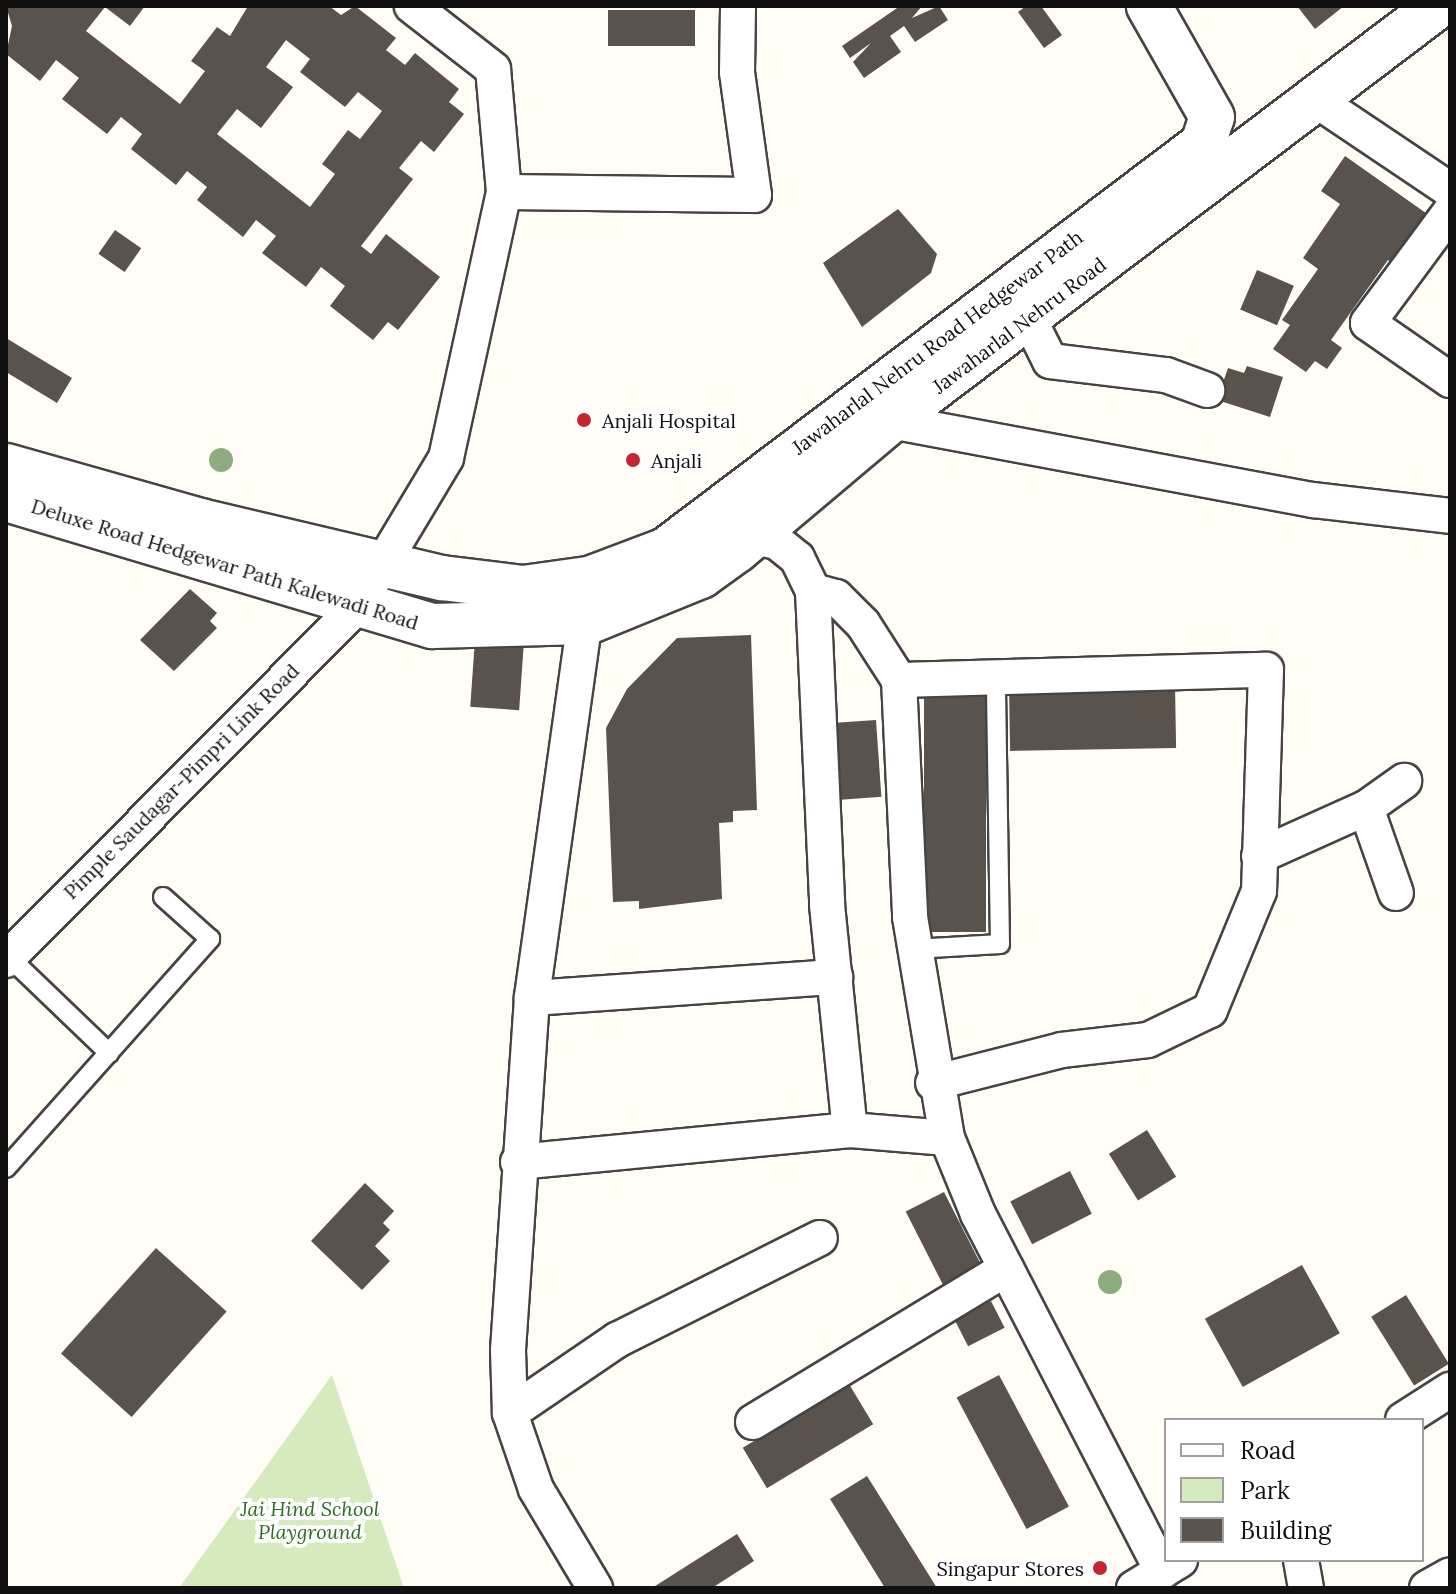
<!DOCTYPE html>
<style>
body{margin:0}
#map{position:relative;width:1456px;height:1594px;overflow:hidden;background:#fffdf5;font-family:Lora,serif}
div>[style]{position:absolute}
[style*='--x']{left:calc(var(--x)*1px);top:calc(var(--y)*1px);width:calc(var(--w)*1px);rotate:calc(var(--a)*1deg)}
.green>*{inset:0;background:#d5ebbd}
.building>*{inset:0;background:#5a524d;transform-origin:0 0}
.roads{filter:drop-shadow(2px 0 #444) drop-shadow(-2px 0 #444) drop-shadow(0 2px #444) drop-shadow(0 -2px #444)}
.service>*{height:18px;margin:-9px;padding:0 9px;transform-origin:9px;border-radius:9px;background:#fff}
.minor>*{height:34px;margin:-17px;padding:0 17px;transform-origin:17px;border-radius:17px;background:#fff}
.tertiary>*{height:44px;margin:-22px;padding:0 22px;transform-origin:22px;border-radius:22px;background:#fff}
.trees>*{width:24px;height:24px;margin:-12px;border-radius:50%;background:#8dad7f}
.dots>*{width:22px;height:22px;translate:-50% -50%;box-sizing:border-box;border:4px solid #fff;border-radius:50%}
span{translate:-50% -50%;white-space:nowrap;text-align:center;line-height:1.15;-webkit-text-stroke:8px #fff;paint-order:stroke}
.street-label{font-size:20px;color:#111}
.poi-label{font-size:20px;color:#111}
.left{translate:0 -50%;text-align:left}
.right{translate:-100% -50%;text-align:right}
.park-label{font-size:20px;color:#2f6b1f;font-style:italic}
.frame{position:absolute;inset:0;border:8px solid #111;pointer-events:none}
.legend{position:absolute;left:1164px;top:1418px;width:260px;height:144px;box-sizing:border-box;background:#fff;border:2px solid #a0a0a0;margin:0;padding:10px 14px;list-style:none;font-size:24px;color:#111}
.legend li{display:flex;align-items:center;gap:16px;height:40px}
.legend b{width:40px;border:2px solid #a0a0a0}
</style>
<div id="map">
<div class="green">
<i style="clip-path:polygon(332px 1375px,404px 1588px,179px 1588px)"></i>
</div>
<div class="building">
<i style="clip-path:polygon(evenodd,6px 6px,145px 6px,130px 26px,105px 7px,86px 31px,180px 104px,205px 71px,191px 61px,217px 27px,230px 36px,248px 6px,329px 6px,341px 15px,355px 6px,396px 38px,386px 50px,405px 65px,415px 53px,459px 89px,449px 102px,464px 114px,434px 152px,421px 141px,399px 168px,413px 179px,361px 246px,371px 254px,386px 234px,440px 277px,398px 330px,388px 322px,373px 340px,330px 306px,345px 286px,321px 267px,306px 287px,262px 253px,276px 236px,256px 220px,243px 237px,197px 200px,207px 187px,187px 171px,176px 185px,131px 149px,142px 134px,121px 117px,107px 134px,62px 99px,79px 78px,56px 60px,40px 81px,6px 54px,12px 26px,6px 6px,286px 40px,310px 59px,300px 72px,345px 107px,358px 92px,382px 111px,360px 139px,348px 130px,322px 164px,335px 174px,310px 207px,217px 134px,237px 109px,261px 128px,293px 87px,266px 67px,286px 40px)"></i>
<i style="clip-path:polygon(900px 6px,922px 6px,912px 18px,939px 6px,948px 20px,915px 42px,904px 26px,890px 36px,901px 52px,864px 78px,853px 62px,871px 43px,850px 58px,842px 46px)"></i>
<i style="clip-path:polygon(1026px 6px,1041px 6px,1062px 35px,1044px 48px,1018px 12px)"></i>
<i style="clip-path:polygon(1297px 6px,1344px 6px,1315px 29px)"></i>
<i style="left:608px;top:10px;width:87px;height:36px"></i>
<i style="clip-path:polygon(1345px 156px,1433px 218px,1398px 268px,1388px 260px,1331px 340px,1342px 348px,1327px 369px,1315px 361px,1306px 372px,1273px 349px,1290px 325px,1282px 320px,1318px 269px,1303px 258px,1340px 204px,1321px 191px)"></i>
<i style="clip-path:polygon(898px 209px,937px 254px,931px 273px,862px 327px,823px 263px)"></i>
<i style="left:115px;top:230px;width:32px;height:29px;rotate:35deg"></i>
<i style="left:1257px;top:270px;width:40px;height:43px;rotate:23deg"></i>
<i style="clip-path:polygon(6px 338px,72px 378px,57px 403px,6px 372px)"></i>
<i style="clip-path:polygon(1247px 366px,1283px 377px,1270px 417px,1217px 400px,1228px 368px,1244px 373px)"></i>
<i style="clip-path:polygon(190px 589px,217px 613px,210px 621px,217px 628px,174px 671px,140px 640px)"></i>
<i style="clip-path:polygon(751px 635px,757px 810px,733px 811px,733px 822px,719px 823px,722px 899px,639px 909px,639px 901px,613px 902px,606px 728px,627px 689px,677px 638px)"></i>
<i style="left:475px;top:639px;width:49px;height:68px;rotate:4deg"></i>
<i style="left:1175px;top:685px;width:63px;height:166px;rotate:89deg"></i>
<i style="left:924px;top:692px;width:62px;height:240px"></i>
<i style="left:876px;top:720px;width:77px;height:44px;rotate:86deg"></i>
<i style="left:1147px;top:1130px;width:55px;height:45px;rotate:58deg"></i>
<i style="left:1070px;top:1171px;width:48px;height:67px;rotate:63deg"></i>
<i style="clip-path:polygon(365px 1183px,394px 1211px,383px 1223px,390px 1230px,375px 1246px,390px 1261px,362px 1290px,311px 1241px)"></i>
<i style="left:944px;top:1192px;width:85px;height:43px;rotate:63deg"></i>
<i style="left:156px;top:1248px;width:95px;height:142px;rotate:42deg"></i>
<i style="left:1302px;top:1265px;width:78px;height:111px;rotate:61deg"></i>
<i style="left:1406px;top:1295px;width:81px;height:41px;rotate:58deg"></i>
<i style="left:991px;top:1301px;width:30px;height:41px;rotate:63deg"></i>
<i style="left:999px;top:1375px;width:149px;height:48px;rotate:62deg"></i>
<i style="left:849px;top:1384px;width:47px;height:124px;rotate:59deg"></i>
<i style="clip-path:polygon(867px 1476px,937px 1588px,885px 1588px,830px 1499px)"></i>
<i style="clip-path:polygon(737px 1534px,754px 1561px,712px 1588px,652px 1588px)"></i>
</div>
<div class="roads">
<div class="service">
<i style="--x:914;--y:949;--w:86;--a:-3.3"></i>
<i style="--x:1000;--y:944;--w:266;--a:-90.9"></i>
<i style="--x:9;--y:957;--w:139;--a:43.8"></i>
<i style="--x:6;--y:1168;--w:307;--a:-48.3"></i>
<i style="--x:210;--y:939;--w:63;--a:-138.2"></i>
</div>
<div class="minor">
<i style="--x:1319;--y:102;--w:158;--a:33.9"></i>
<i style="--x:504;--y:192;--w:250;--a:0.7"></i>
<i style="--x:754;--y:195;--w:124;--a:-97.9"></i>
<i style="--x:737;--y:72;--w:66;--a:-89.1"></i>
<i style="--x:1450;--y:212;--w:138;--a:126.5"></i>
<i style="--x:1368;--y:323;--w:100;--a:34.8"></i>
<i style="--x:1028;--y:317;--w:49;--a:63.4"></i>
<i style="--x:1050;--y:361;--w:117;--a:6.9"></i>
<i style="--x:1166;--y:375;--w:44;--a:20.1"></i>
<i style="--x:890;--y:421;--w:431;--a:10.6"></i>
<i style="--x:1314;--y:500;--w:137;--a:6.7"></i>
<i style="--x:750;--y:536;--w:28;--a:13"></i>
<i style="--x:777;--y:542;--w:26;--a:39"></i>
<i style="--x:797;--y:558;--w:37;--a:64"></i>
<i style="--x:813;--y:591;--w:24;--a:15"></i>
<i style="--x:836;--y:597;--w:38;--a:45"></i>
<i style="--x:863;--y:624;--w:67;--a:57.3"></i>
<i style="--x:899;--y:680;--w:237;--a:87.3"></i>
<i style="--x:910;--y:917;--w:224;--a:80.5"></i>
<i style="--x:947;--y:1138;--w:82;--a:67.8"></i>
<i style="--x:978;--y:1214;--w:402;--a:62.7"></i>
<i style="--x:813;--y:591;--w:314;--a:87.4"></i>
<i style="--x:827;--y:905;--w:226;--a:84.2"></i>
<i style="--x:588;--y:598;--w:404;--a:98"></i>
<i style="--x:532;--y:998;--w:353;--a:93.9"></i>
<i style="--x:508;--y:1350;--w:63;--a:88.2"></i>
<i style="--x:510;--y:1413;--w:80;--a:71.1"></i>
<i style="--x:536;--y:1489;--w:115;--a:59.2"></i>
<i style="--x:899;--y:680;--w:367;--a:-1.6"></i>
<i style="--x:1266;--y:670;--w:221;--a:91.8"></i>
<i style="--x:1259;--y:891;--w:129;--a:112.4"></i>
<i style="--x:1210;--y:1010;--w:69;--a:154.2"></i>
<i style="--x:1148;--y:1040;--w:87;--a:173.4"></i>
<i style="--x:1062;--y:1050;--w:133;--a:165.7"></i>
<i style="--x:1366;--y:808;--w:47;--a:-35.4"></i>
<i style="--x:1259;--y:856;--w:117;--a:-24.2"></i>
<i style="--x:1366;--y:808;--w:90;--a:70.6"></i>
<i style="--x:6;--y:960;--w:500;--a:-45.2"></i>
<i style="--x:358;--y:605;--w:171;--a:-59.1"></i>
<i style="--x:446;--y:458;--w:272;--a:-77.7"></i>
<i style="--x:504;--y:192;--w:123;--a:-95.1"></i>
<i style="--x:493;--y:69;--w:103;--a:-142.1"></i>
<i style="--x:532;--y:998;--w:304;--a:-4"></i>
<i style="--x:518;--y:1162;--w:334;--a:-5.5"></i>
<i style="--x:850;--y:1130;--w:97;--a:4.7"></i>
<i style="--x:510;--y:1413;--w:130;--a:-34.3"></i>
<i style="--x:617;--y:1340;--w:227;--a:-26.7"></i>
<i style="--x:1403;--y:1420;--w:56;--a:-32.6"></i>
<i style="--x:753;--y:1422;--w:296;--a:-31.2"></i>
<i style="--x:1301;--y:1560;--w:28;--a:80"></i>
<i style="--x:1134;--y:1588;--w:54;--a:-31.3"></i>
<i style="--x:1427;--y:1588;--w:26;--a:-29"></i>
</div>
<div class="tertiary">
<i style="--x:6;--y:466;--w:202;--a:15.8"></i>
<i style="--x:200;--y:521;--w:249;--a:13.3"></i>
<i style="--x:442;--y:578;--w:82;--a:7"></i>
<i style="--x:523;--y:588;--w:67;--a:-7.8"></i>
<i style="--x:589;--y:579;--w:82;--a:-20.6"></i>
<i style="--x:666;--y:550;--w:673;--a:-37.09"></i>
<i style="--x:1203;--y:144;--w:28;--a:-72"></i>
<i style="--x:1212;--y:117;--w:128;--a:-119.6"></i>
<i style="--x:6;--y:499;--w:445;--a:16.6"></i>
<i style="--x:432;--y:626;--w:156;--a:-1.5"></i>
<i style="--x:588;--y:622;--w:122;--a:-22.2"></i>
<i style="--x:701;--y:576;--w:44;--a:-35.8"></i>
<i style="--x:737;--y:550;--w:200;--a:-40.1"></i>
<i style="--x:890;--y:421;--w:687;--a:-37.14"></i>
</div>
</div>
<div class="trees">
<i style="left:221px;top:460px"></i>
<i style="left:1110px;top:1282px"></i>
</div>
<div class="dots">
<i style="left:584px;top:420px;background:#c4262e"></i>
<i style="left:633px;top:460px;background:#c4262e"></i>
<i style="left:1100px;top:1568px;background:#c4262e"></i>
</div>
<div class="street-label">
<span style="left:1019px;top:325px;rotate:-37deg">Jawaharlal Nehru Road</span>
<span style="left:937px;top:342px;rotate:-37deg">Jawaharlal Nehru Road Hedgewar Path</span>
<span style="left:225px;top:564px;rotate:17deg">Deluxe Road Hedgewar Path Kalewadi Road</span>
<span style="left:181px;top:781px;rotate:-45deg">Pimple Saudagar-Pimpri Link Road</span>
</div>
<div class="poi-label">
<span class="left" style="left:602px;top:420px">Anjali Hospital</span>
<span class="left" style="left:651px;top:460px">Anjali</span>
<span class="right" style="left:1084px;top:1568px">Singapur Stores</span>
</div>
<div class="park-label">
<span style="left:310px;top:1520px">Jai Hind School<br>Playground</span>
</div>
<div class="frame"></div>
<ul class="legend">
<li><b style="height:10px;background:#fff"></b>Road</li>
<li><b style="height:22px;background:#d5ebbd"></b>Park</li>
<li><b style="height:22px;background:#5a524d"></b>Building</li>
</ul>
</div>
